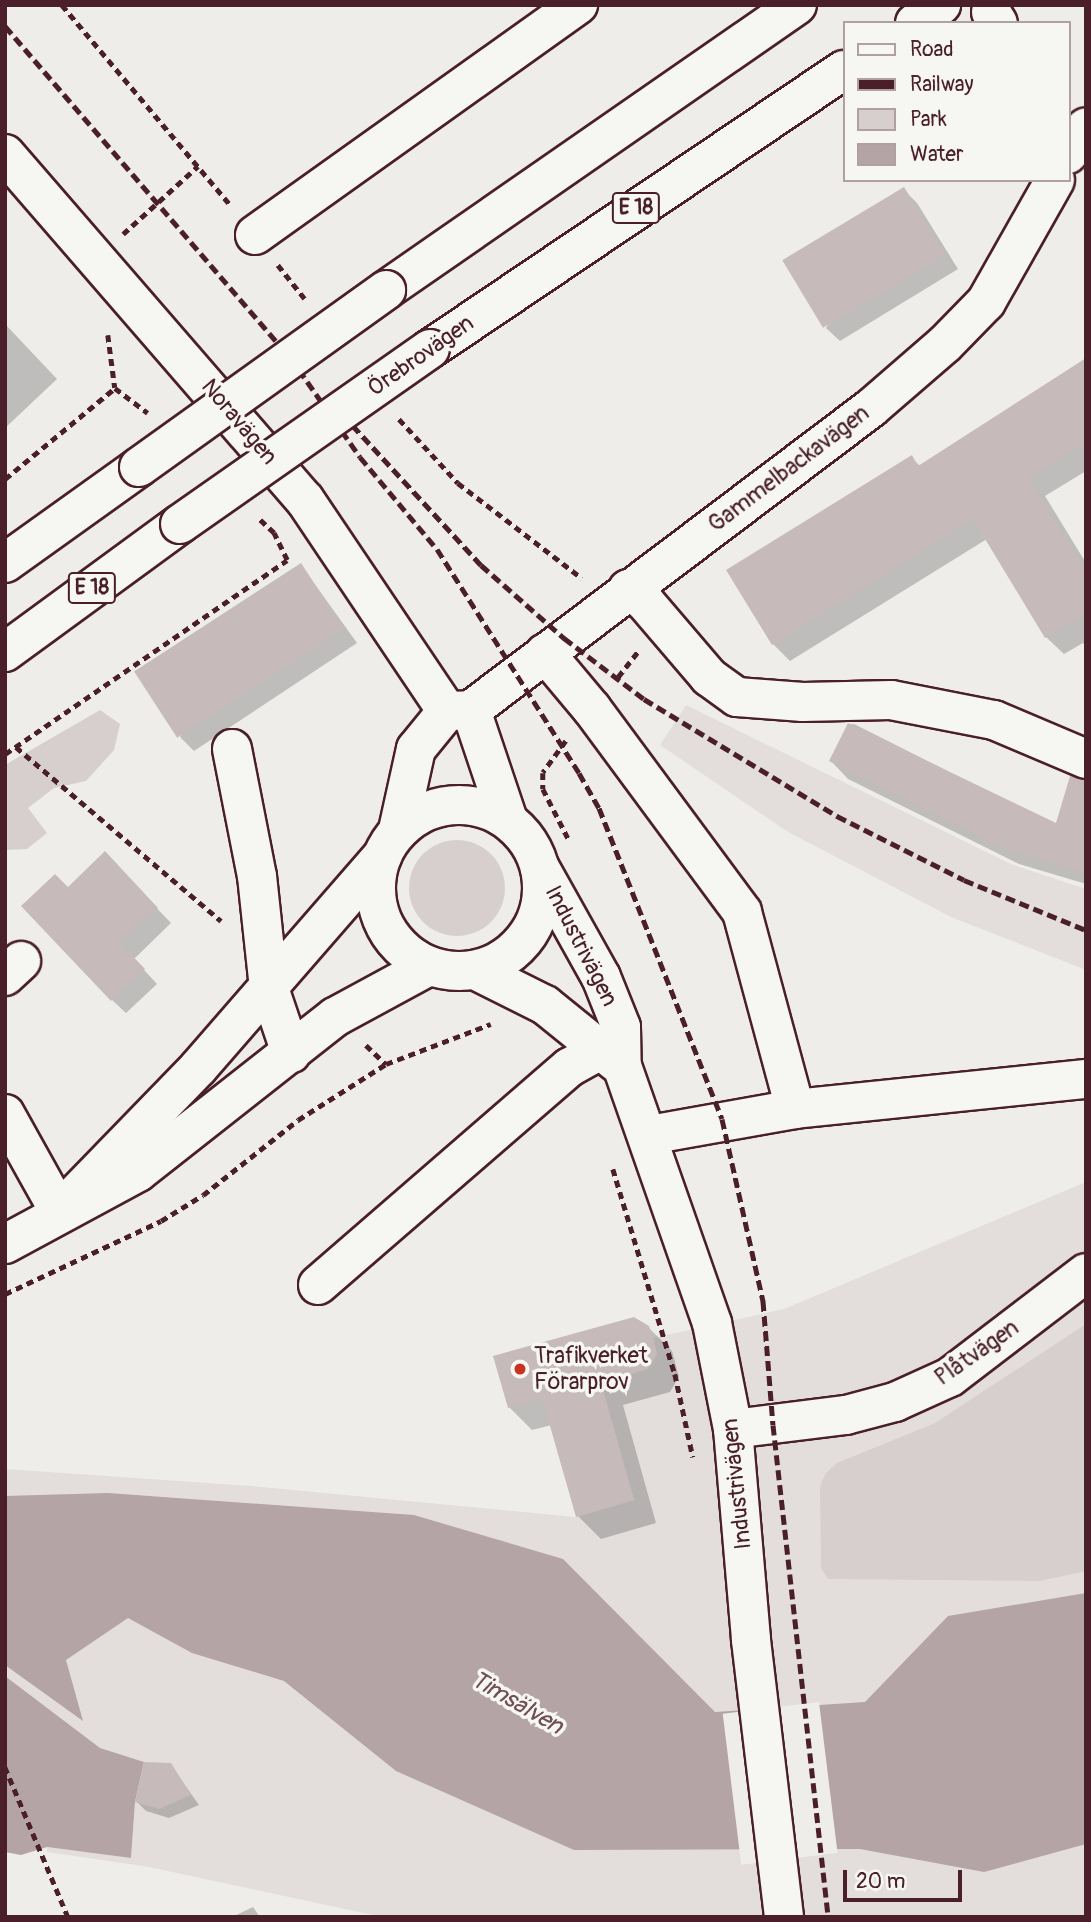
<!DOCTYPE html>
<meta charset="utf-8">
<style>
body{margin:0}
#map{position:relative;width:1091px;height:1922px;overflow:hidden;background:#efedea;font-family:Pangolin,sans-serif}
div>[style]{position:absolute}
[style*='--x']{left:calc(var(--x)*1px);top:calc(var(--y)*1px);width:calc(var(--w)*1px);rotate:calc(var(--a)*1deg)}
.built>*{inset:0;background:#e3dedc}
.green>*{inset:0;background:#d7cfce}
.round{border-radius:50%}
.water>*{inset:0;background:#b4a4a5}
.pier>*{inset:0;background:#efedea;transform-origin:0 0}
.shadow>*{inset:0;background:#0003}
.building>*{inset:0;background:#c6babb;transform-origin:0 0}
.path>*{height:4.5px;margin-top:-2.25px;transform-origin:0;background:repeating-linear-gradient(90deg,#4a1f2b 0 7px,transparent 0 12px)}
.roads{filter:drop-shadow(2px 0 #4a1f2b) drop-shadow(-2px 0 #4a1f2b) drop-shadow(0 2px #4a1f2b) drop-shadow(0 -2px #4a1f2b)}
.minor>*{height:38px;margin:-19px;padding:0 19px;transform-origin:19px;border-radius:19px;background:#f6f6f2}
.minor>.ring{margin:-19px;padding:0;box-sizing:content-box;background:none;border:38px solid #f6f6f2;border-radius:50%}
.highway>*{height:38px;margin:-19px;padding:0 19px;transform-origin:19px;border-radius:19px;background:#f6f6f2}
.rail>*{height:5px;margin-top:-2.5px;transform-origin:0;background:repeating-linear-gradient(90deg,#4a1f2b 0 10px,transparent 0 15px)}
.bridges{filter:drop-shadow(2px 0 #4a1f2b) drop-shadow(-2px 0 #4a1f2b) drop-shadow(0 2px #4a1f2b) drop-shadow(0 -2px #4a1f2b)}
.highway-bridge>*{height:38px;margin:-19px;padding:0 19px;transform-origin:19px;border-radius:19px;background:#f6f6f2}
.dots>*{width:19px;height:19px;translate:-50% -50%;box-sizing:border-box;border:4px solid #f6f6f2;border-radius:50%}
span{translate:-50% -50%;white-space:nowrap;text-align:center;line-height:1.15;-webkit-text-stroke:7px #f6f6f2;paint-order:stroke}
.shield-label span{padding:2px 5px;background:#f6f6f2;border:2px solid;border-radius:5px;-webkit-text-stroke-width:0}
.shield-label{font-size:21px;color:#4a1f2b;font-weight:700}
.street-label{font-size:23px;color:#4a1f2b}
.poi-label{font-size:23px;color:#4a1f2b}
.left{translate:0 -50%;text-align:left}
.water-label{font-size:24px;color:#6f4e56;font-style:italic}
.frame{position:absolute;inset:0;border:7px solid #4a1f2b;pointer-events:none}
.legend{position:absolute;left:843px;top:21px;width:228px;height:161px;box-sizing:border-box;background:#f6f6f2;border:2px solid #b1a0a2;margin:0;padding:9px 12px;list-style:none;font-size:21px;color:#4a1f2b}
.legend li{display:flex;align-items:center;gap:14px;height:35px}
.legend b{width:35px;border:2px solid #b1a0a2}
.scale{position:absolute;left:843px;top:1870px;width:119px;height:32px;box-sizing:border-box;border:4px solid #4a1f2b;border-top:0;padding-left:9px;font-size:21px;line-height:24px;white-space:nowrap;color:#4a1f2b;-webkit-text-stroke:5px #f6f6f2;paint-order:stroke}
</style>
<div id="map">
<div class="built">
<i style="clip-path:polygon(686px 705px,1011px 864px,1086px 889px,1086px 970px,951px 917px,788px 832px,660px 745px)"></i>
<i style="clip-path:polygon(1086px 1182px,1086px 1917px,382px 1917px,149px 1867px,47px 1852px,47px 1847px,131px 1858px,135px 1802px,144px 1763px,100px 1748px,5px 1676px,5px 1469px,252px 1486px,576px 1517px,634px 1500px,601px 1383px,647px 1369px,657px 1354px,653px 1338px,784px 1309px)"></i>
</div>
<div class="green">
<i style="clip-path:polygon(100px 710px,120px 724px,114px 750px,86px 781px,54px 788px,28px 808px,47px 833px,27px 849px,5px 850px,5px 765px)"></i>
<i class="round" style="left:409px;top:840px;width:96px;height:96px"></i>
<i style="clip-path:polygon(1086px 1324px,1086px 1571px,1040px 1581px,828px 1579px,821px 1568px,820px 1487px,825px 1474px,837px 1463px,935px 1423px)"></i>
</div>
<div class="water">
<i style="clip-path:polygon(108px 1493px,414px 1515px,563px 1559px,715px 1712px,865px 1702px,948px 1616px,1086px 1593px,1086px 1844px,984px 1872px,860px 1849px,574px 1850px,396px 1771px,284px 1681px,192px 1653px,128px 1618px,66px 1660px,83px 1721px,5px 1665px,5px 1496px)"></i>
<i style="clip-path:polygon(5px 1676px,100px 1748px,144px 1762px,135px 1802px,131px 1858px,47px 1847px,21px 1855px,5px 1852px)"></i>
</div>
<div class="pier">
<i style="left:819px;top:1702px;width:152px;height:97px;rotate:83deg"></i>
</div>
<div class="shadow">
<i style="clip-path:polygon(903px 189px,917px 203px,958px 269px,840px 341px,826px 328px)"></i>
<i style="clip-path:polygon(5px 324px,57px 379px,5px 428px)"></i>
<i style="clip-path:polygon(1086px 361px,1086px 471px,1045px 496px,1086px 563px,1086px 648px,1083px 643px,1064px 654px,1046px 637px,987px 539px,790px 661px,773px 644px,912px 458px,921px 467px)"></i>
<i style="clip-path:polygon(301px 565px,357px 643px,194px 751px,180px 737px)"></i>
<i style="clip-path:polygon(854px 724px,1057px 826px,1086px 800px,1086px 884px,1019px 864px,848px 779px,831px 761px,849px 725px)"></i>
<i style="clip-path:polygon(118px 868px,171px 923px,134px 959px,157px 984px,126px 1013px,112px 1000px,68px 889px)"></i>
<i style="clip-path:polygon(648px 1327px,672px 1351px,679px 1377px,670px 1392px,623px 1405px,656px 1523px,601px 1539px,578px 1516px,552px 1425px,532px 1430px,509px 1407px)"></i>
<i style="clip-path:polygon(170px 1764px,199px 1805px,169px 1818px,146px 1811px,137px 1802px)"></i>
<i style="clip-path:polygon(253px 1907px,260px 1917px,232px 1917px)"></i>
</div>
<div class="building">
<i style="left:904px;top:187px;width:79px;height:142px;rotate:59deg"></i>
<i style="clip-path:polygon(1086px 358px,1086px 442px,1029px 478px,1086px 572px,1086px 614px,1045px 638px,973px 519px,772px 645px,726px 570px,912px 455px,918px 466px)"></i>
<i style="left:301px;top:563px;width:79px;height:199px;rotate:57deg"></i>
<i style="clip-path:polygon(848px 723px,1056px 823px,1070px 776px,1086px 780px,1086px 873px,1000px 847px,829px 761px)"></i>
<i style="clip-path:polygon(105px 851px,158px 908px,121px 944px,145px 969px,111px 1001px,21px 906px,55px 874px,68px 887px)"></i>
<i style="clip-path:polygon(634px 1317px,649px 1326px,657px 1354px,647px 1369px,601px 1383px,634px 1500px,576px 1517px,542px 1398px,508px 1408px,493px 1356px)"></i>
<i style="clip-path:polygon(144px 1762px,171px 1763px,191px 1795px,159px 1809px,135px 1802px)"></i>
</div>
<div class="path">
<i style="--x:62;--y:5;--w:263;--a:49.9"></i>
<i style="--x:123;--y:234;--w:101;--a:-42.2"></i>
<i style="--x:278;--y:265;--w:43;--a:51.5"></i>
<i style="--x:108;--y:335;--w:53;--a:82.5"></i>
<i style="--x:399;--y:419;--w:87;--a:47.3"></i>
<i style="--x:458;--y:483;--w:156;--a:37.5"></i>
<i style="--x:5;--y:479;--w:143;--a:-39.6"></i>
<i style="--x:115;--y:388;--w:41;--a:37.1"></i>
<i style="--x:618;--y:677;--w:33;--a:-52"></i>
<i style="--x:566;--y:741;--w:39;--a:126"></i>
<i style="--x:543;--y:773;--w:16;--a:90"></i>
<i style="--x:543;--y:789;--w:55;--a:63"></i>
<i style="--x:16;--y:747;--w:269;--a:40.3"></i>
<i style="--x:5;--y:754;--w:342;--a:-34.5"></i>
<i style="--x:287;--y:560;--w:30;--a:-116"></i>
<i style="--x:274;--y:533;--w:22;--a:-137"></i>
<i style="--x:366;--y:1045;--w:28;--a:44"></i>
<i style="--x:613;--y:1169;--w:214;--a:73.2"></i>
<i style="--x:675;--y:1374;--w:85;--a:77.8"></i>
<i style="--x:5;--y:1294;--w:172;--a:-25.1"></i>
<i style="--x:161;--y:1221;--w:49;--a:-31.8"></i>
<i style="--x:203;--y:1195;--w:121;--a:-38.3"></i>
<i style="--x:298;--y:1120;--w:104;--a:-32.5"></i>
<i style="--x:386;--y:1064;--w:112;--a:-20.9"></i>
<i style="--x:5;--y:1767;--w:163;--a:67.2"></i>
</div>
<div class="roads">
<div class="minor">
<i style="--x:991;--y:12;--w:13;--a:58"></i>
<i style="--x:5;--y:154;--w:458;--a:49.1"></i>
<i style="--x:305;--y:500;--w:254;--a:56.1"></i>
<i style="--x:1068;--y:154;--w:32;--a:-56"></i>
<i style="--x:255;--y:235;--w:397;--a:-35.5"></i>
<i style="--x:628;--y:589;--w:21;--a:37"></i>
<i style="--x:645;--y:602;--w:99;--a:49.5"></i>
<i style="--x:709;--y:677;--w:34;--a:36"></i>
<i style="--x:737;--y:697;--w:66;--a:4.3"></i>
<i style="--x:803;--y:702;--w:88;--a:-1.3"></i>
<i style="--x:891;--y:700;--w:105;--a:11"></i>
<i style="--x:994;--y:720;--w:100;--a:23"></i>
<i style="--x:545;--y:653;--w:73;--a:50"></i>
<i style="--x:592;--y:709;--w:252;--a:53.5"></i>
<i style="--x:742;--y:912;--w:204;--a:74.9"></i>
<i style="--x:471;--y:710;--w:501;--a:-37.05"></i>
<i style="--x:871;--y:408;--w:98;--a:-40.9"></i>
<i style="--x:945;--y:344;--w:59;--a:-45.7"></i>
<i style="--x:986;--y:302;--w:140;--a:-60.5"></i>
<i style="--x:232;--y:749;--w:129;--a:78.9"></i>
<i style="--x:257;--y:876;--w:113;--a:83.9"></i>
<i style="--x:269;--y:988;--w:69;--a:71.3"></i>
<i class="ring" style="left:376px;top:805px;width:128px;height:128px"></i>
<i style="--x:398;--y:830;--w:83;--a:-77.5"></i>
<i style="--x:416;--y:749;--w:49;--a:-50.8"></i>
<i style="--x:447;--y:711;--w:24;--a:-2"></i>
<i style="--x:471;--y:710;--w:116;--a:71.4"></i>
<i style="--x:540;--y:868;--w:125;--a:60.8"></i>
<i style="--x:601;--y:977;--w:54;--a:68.2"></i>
<i style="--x:621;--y:1027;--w:39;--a:89"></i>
<i style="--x:622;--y:1066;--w:272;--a:70.7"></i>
<i style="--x:712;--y:1323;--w:108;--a:78.8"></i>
<i style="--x:733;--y:1429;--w:212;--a:85.1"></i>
<i style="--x:751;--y:1640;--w:279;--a:83.2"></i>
<i style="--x:477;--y:971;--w:76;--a:26.6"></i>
<i style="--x:545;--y:1005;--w:92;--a:38.9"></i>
<i style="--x:5;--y:976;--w:22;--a:-43"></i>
<i style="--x:5;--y:1114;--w:113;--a:60.9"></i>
<i style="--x:649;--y:1135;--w:148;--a:-10.1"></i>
<i style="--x:795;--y:1109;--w:293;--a:-5.9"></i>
<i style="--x:318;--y:1285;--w:333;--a:-40.9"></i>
<i style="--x:570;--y:1067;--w:33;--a:-29"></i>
<i style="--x:733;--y:1429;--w:114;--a:-7.1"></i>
<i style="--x:846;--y:1415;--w:51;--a:-14.9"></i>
<i style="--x:895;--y:1402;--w:60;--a:-24.4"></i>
<i style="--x:950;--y:1377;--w:171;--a:-37.4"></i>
</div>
<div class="highway">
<i style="--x:915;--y:23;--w:32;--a:-35"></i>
<i style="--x:386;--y:290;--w:500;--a:-34.74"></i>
<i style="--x:430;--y:349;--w:499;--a:-34"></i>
<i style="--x:5;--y:563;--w:165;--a:-35.6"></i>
<i style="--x:5;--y:652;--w:217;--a:-36.2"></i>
<i style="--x:75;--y:1195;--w:177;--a:-45.9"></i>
<i style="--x:198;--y:1068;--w:281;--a:-49"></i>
<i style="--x:5;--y:1244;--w:151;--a:-28.4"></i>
<i style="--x:138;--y:1172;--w:251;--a:-38.2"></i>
<i style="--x:335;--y:1017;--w:107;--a:-28.5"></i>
</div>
</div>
<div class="rail">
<i style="--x:5;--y:26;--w:446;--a:49.3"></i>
<i style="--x:290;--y:357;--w:122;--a:55"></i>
<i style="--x:360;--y:457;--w:120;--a:50.1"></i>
<i style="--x:437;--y:549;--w:265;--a:57.6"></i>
<i style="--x:579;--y:773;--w:40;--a:60.3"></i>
<i style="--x:599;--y:808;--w:334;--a:68.4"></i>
<i style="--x:722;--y:1119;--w:187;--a:77.3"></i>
<i style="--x:763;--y:1301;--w:124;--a:85.4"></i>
<i style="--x:773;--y:1425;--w:495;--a:83.6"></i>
<i style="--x:332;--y:403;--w:220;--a:47.4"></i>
<i style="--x:481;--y:565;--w:111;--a:41.3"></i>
<i style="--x:564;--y:638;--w:101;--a:37.3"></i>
<i style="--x:644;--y:699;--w:226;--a:31.2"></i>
<i style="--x:837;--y:816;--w:142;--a:26.7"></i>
<i style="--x:964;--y:880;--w:132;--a:22.3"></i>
</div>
<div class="bridges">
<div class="highway-bridge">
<i style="--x:139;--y:467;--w:304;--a:-35.6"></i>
<i style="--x:180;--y:524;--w:305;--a:-35"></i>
</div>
</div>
<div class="dots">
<i style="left:520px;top:1369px;background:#c8321e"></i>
</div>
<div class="shield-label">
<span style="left:636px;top:208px">E 18</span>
<span style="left:92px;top:588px">E 18</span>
</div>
<div class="street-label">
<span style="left:421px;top:356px;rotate:-35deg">Örebrovägen</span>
<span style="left:239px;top:422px;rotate:50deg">Noravägen</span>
<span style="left:789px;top:469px;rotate:-37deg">Gammelbackavägen</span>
<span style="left:581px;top:946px;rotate:63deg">Industrivägen</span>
<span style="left:977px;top:1353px;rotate:-35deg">Plåtvägen</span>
<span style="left:737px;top:1484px;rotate:-96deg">Industrivägen</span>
</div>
<div class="poi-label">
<span class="left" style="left:534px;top:1369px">Trafikverket<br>Förarprov</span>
</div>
<div class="water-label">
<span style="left:517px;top:1703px;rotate:30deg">Timsälven</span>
</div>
<div class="frame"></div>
<ul class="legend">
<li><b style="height:9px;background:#f6f6f2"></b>Road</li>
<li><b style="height:9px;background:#4a1f2b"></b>Railway</li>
<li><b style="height:19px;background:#d7cfce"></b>Park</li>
<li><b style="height:19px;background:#b4a4a5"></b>Water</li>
</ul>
<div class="scale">20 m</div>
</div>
